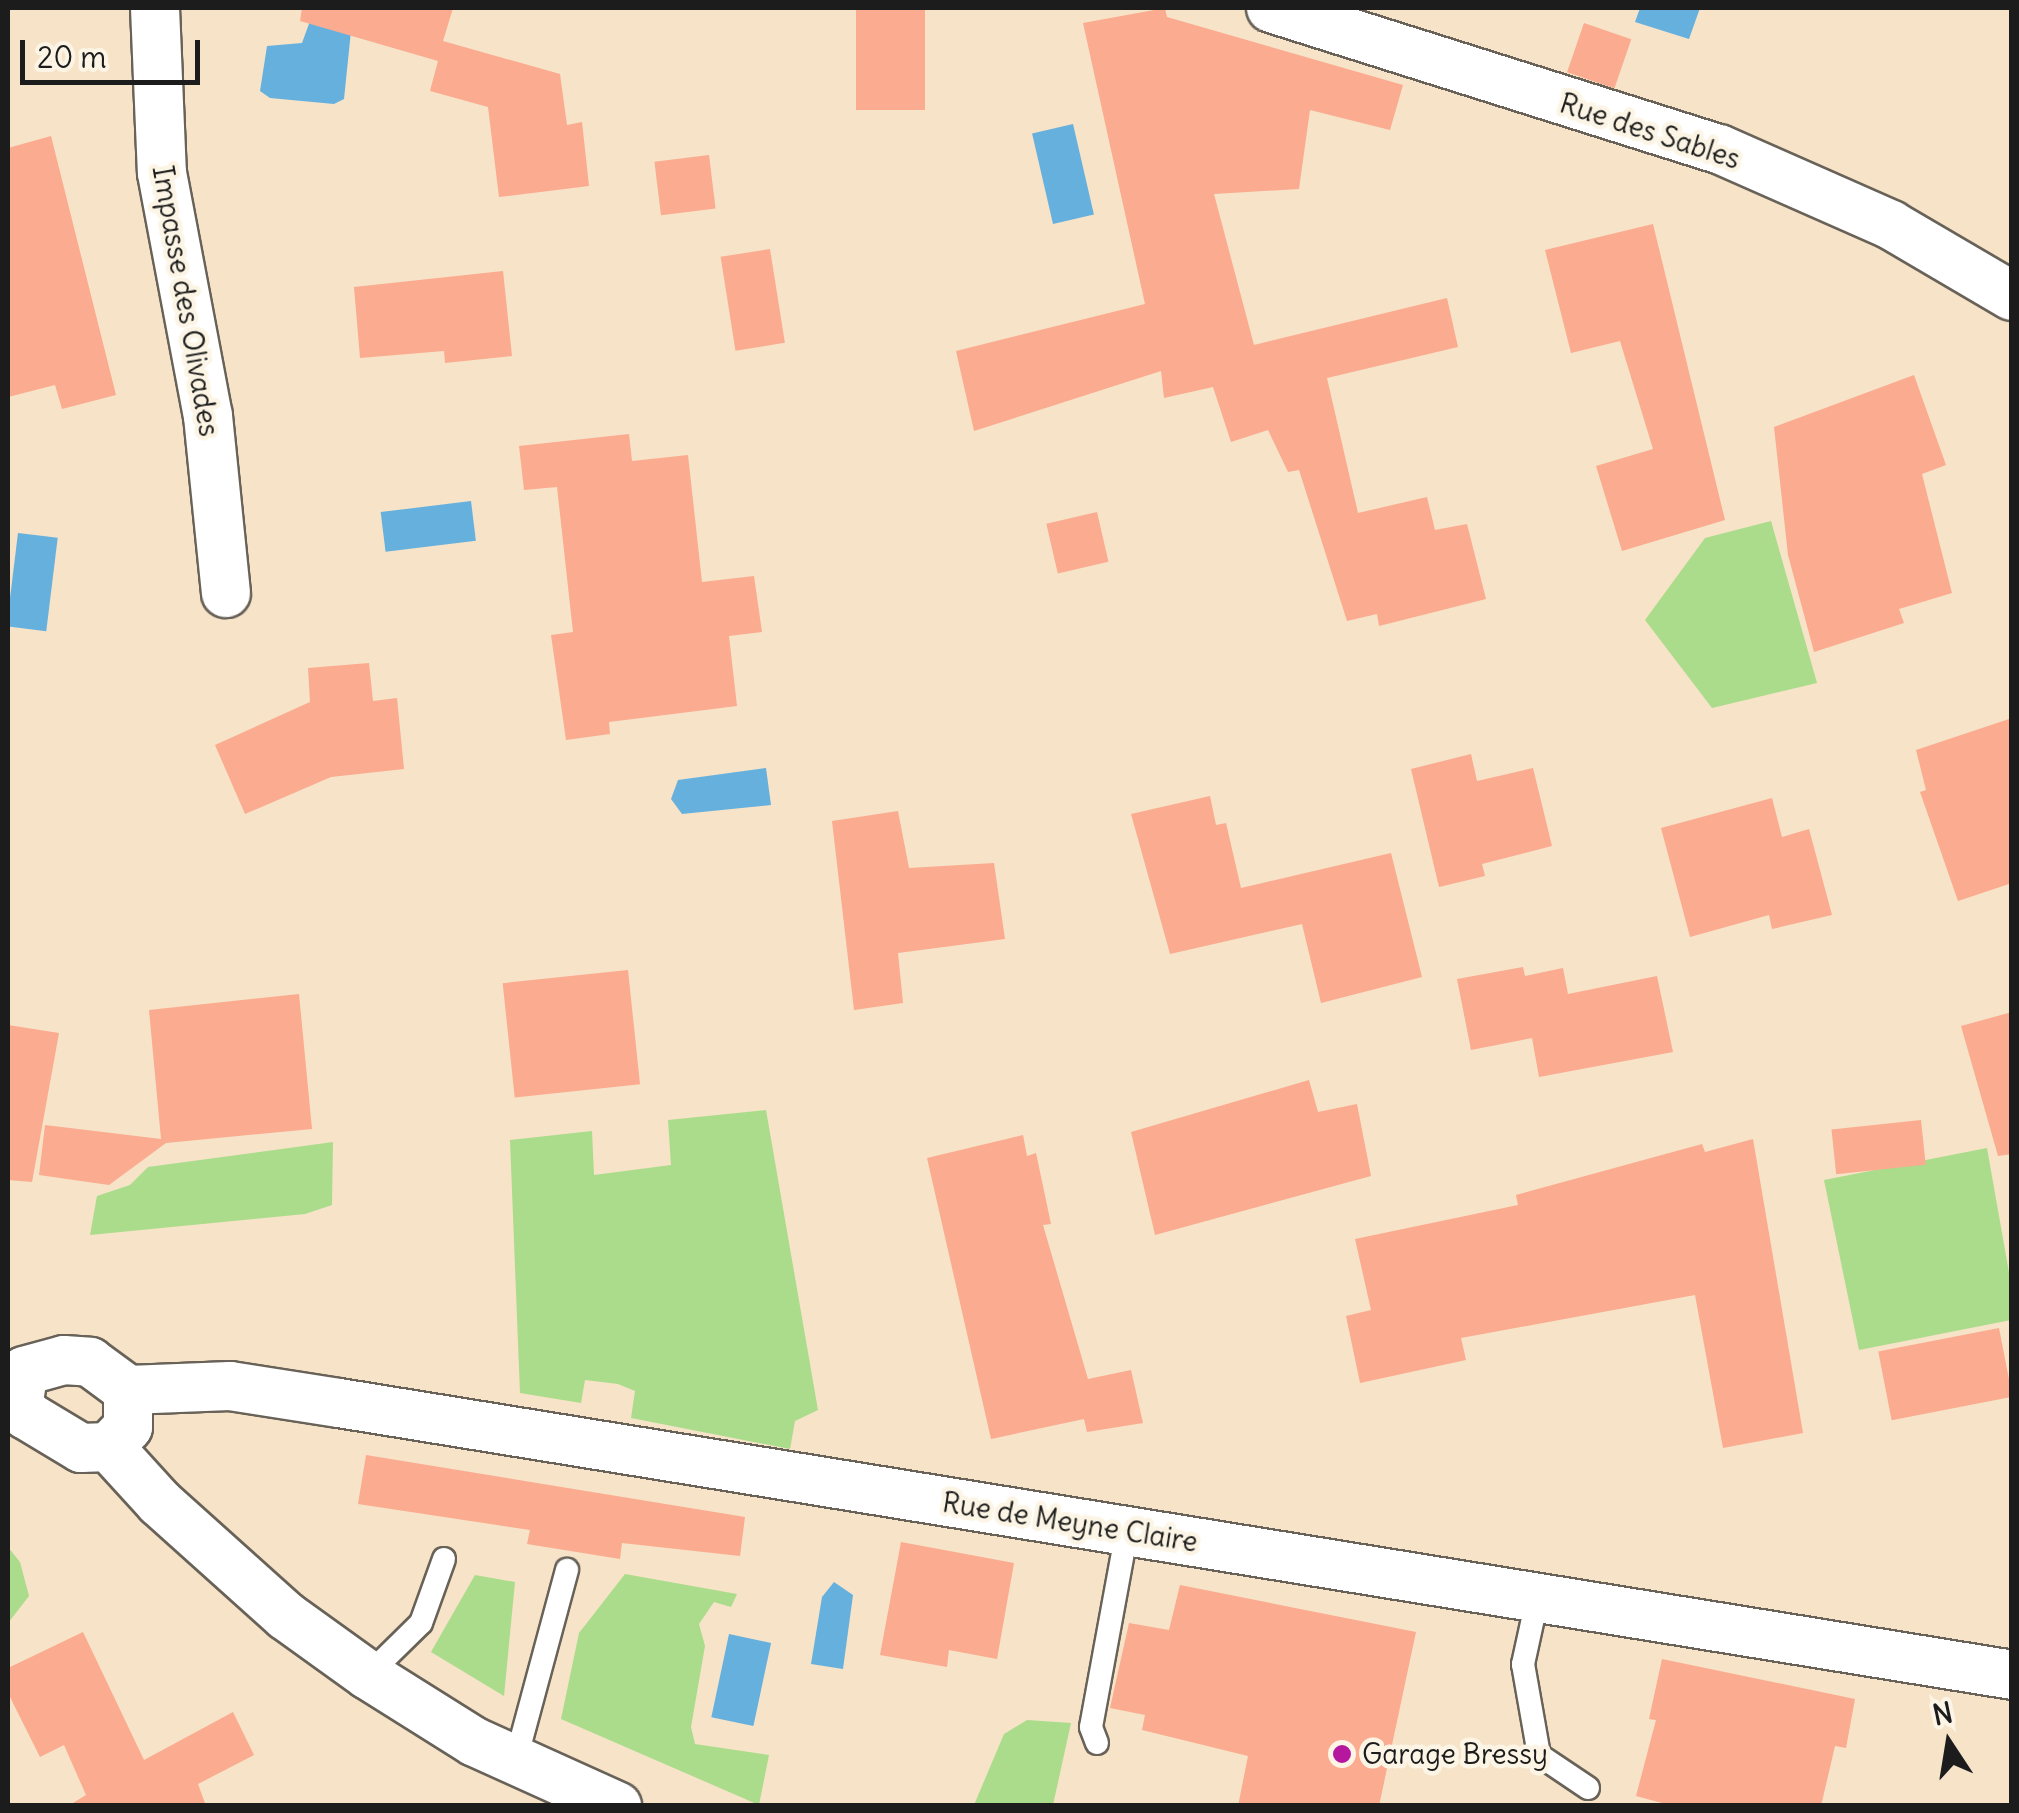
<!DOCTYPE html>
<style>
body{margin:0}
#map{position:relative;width:2019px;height:1813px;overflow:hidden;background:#f6e3c8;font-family:Delius,sans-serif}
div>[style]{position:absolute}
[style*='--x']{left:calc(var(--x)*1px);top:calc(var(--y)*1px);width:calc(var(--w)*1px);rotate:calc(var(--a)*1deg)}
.green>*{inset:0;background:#aadc8b}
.water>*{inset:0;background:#66b0de;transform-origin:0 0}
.building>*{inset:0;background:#fbab8f;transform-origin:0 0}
.roads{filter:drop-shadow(2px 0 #686258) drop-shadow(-2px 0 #686258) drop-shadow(0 2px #686258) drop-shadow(0 -2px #686258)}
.service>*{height:22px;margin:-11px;padding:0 11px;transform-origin:11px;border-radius:11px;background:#fff}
.minor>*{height:48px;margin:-24px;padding:0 24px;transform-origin:24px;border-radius:24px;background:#fff}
.dots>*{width:28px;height:28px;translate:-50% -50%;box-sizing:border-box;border:5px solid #fcf5e5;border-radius:50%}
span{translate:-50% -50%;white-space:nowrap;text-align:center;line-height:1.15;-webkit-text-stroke:9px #fcf5e5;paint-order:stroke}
.street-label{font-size:28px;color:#1c1c1c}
.poi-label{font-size:28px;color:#1c1c1c}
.left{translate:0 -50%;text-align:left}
.frame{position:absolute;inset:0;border:10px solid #1c1c1c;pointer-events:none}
.north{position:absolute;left:1899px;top:1693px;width:100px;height:100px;-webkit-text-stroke:8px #fcf5e5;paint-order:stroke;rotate:348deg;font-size:28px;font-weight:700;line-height:40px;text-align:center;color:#1c1c1c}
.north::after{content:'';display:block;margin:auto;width:35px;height:45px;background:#1c1c1c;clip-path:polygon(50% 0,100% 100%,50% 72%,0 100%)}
.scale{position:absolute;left:20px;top:40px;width:180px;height:45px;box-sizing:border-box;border:5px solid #1c1c1c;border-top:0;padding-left:12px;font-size:30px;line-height:35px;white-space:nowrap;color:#1c1c1c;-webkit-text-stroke:8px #fcf5e5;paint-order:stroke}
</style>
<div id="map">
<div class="green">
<i style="clip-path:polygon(1771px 521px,1817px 683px,1712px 708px,1645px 620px,1705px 538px)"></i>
<i style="clip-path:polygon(766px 1110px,818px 1410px,795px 1421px,790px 1449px,631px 1418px,635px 1391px,618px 1384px,585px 1380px,581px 1403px,520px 1393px,510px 1140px,592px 1131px,594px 1175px,671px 1165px,668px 1120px)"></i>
<i style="clip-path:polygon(333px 1142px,332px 1205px,305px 1214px,90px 1235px,97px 1196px,130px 1185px,148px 1167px)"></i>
<i style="clip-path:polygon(1987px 1148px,2011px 1284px,2011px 1320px,1859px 1350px,1824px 1180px)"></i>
<i style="clip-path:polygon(8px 1547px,20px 1562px,29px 1596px,8px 1623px)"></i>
<i style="clip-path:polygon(625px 1574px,737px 1594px,731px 1607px,714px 1602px,699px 1624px,705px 1646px,691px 1727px,695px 1744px,769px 1755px,759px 1805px,561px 1719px,579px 1633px)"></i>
<i style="clip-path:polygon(475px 1575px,515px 1582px,504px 1696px,431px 1652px)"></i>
<i style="clip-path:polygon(1027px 1720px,1071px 1723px,1053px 1805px,974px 1805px,1004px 1734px)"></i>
</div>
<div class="water">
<i style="clip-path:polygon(1640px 8px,1700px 8px,1689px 39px,1635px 22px)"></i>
<i style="clip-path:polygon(310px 21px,351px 31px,344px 99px,334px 104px,270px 98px,260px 91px,267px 46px,302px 43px)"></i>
<i style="left:1073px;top:124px;width:93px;height:42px;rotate:77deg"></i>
<i style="left:471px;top:501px;width:40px;height:91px;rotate:83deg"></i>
<i style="left:18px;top:533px;width:40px;height:94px;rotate:7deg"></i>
<i style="clip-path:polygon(766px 768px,771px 805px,682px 814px,671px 799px,678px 780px)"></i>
<i style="clip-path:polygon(834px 1582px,853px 1595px,843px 1669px,811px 1664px,822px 1597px)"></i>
<i style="left:729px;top:1634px;width:43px;height:85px;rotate:12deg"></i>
</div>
<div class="building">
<i style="clip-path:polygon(302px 8px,453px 8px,443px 41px,560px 74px,567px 125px,582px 122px,589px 186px,499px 197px,488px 107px,430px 91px,438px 61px,300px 21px)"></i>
<i style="left:856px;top:8px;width:69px;height:102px"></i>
<i style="clip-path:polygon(1165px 8px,1167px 17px,1403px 85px,1390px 130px,1310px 110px,1299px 189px,1214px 194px,1254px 345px,1447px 298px,1458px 347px,1327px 378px,1358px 513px,1427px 497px,1435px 530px,1467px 524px,1486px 599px,1379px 626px,1377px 614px,1347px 621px,1299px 470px,1288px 472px,1268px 430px,1231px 442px,1213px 387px,1164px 398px,1161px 371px,974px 431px,956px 351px,1145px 304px,1083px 23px)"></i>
<i style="left:1584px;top:23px;width:50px;height:52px;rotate:19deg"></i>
<i style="clip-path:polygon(51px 136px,116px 395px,62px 409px,55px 385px,8px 397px,8px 148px)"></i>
<i style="left:709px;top:155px;width:54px;height:55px;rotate:83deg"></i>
<i style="clip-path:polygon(1653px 224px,1725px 520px,1622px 551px,1596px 466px,1653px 449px,1620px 341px,1571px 353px,1545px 250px)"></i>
<i style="left:770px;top:249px;width:95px;height:50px;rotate:81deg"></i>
<i style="clip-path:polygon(503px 271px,512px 356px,445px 363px,444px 351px,360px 358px,354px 287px)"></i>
<i style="clip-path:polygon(1914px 375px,1946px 465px,1922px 474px,1952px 593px,1899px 609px,1904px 623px,1814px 652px,1788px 555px,1774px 427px)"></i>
<i style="clip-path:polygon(629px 434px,632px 461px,688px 455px,702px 582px,754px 576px,762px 632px,729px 636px,737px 706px,609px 722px,610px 734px,566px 740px,551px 635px,573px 632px,557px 487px,524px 490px,519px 446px)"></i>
<i style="left:1097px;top:512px;width:51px;height:52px;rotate:77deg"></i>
<i style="clip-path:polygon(369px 663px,373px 701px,397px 698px,404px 769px,331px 777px,245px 814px,215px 745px,310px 702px,308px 668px)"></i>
<i style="clip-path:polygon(2012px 718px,2012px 883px,1958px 901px,1920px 792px,1926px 790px,1916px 750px)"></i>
<i style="clip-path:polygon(1471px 754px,1477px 781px,1533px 768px,1552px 846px,1482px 864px,1485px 876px,1439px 887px,1411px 769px)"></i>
<i style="clip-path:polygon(1210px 796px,1216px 825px,1226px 823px,1241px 888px,1391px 853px,1422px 977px,1321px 1003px,1302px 924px,1170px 954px,1131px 814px)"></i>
<i style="clip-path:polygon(1772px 798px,1782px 837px,1809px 829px,1832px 915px,1772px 929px,1769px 915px,1690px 937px,1661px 828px)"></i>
<i style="clip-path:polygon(898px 811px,909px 868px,994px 863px,1005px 939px,898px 953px,903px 1003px,854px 1010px,832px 821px)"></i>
<i style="clip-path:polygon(1523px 967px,1525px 976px,1563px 968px,1568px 994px,1657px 976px,1673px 1052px,1539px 1077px,1532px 1038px,1471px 1050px,1457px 979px)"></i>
<i style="left:628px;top:970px;width:115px;height:126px;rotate:84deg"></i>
<i style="clip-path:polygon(299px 994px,312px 1129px,166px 1143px,109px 1185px,39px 1175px,45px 1125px,161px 1139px,149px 1010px)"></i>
<i style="clip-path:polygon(2012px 1012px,2012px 1154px,1998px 1156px,1961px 1026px)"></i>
<i style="clip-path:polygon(8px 1025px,59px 1033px,32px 1182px,8px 1180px)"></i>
<i style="clip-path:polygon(1309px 1080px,1318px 1112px,1357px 1104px,1371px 1176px,1155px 1235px,1131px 1132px)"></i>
<i style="left:1921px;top:1120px;width:45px;height:90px;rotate:84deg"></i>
<i style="clip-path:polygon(1023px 1135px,1027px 1156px,1036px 1153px,1051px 1224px,1043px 1225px,1088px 1379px,1131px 1370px,1143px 1423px,1087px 1432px,1084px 1419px,991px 1439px,927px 1158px)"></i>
<i style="clip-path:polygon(1753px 1139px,1803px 1433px,1723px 1448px,1695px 1295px,1461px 1338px,1466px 1360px,1360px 1383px,1346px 1316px,1371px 1310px,1355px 1239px,1518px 1205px,1516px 1195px,1702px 1144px,1705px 1152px)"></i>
<i style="left:1999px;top:1328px;width:70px;height:123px;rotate:79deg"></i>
<i style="clip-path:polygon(366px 1455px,745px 1517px,740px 1556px,622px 1543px,620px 1559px,527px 1544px,530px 1530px,358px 1504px)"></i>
<i style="clip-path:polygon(901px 1542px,1014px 1563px,997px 1659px,949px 1650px,947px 1667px,880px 1655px)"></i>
<i style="clip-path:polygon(1180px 1585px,1416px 1632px,1379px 1806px,1238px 1806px,1248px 1756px,1142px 1730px,1145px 1715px,1110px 1708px,1129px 1623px,1169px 1630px)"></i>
<i style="clip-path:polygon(83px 1632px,144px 1760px,233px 1712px,254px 1755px,198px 1784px,206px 1806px,68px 1806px,86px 1795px,64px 1745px,40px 1757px,8px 1693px,8px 1668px)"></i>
<i style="clip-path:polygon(1662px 1659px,1855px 1699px,1846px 1748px,1835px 1746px,1821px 1806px,1673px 1806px,1636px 1796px,1656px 1720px,1649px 1719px)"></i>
</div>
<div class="roads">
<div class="service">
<i style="--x:1537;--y:1600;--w:66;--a:102.3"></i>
<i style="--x:1523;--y:1664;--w:92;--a:80"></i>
<i style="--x:1539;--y:1755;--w:59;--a:34"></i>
<i style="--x:368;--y:1675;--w:74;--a:-44.5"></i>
<i style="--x:421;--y:1623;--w:68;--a:-70.2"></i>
<i style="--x:1097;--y:1743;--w:17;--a:-111"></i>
<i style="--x:1091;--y:1727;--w:199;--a:-79.6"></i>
<i style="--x:516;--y:1759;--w:196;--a:-74.9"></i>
</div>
<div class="minor">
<i style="--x:155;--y:8;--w:165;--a:87.6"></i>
<i style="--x:162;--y:173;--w:247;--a:79.3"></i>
<i style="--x:208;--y:416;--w:178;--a:84.2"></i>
<i style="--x:1271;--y:8;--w:470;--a:17.5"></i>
<i style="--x:1719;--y:149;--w:188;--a:23.8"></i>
<i style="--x:1891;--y:225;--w:140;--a:30.4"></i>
<i style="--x:64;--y:1360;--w:26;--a:4"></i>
<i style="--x:90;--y:1362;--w:47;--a:36.4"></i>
<i style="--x:128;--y:1390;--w:37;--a:90"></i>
<i style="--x:128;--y:1427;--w:28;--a:134"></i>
<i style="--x:109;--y:1447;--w:28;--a:178"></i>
<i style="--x:81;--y:1448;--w:64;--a:-149"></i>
<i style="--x:26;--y:1415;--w:16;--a:-117"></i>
<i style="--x:19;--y:1401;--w:30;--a:-81"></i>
<i style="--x:24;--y:1371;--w:41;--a:-15.4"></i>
<i style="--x:128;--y:1390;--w:102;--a:-2.2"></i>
<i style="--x:230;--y:1386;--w:110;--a:8.9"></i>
<i style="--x:339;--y:1403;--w:1695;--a:9.23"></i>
<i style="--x:109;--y:1447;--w:76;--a:47.7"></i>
<i style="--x:160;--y:1503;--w:169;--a:41.9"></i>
<i style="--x:286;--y:1616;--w:101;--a:35.7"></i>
<i style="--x:368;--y:1675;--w:126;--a:32.1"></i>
<i style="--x:475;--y:1742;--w:156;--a:24.3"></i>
</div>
</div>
<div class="dots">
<i style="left:1342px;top:1754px;background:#b5179e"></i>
</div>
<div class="street-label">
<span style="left:1650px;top:131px;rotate:18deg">Rue des Sables</span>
<span style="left:186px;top:301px;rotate:80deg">Impasse des Olivades</span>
<span style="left:1070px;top:1522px;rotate:9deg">Rue de Meyne Claire</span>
</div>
<div class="poi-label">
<span class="left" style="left:1362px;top:1754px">Garage Bressy</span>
</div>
<div class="frame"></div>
<div class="north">N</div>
<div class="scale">20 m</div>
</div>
